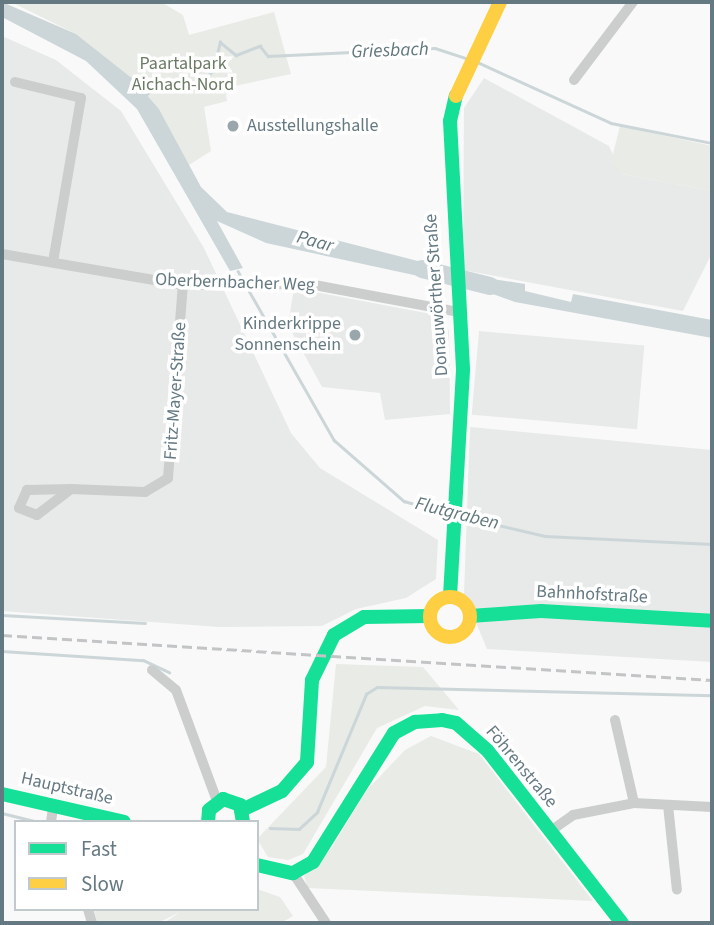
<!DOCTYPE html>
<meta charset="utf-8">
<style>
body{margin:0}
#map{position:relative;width:714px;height:925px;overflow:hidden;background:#f9f9f9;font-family:"Source Sans 3",sans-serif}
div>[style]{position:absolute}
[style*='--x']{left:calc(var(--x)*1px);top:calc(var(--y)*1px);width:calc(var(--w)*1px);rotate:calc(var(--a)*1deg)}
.built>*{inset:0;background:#e8eae9;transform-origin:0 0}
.green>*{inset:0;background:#e8ebe6}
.water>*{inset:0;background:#ccd6d8}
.stream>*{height:2.5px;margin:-1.25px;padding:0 1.25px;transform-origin:1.25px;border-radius:1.25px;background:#ccd6d8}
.river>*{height:18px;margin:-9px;padding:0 9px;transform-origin:9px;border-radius:9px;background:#ccd6d8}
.street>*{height:10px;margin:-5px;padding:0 5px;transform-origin:5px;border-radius:5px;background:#cccece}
.fast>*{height:14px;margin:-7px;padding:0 7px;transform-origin:7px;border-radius:7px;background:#16e098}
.slow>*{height:14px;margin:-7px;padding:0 7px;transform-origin:7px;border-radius:7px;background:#ffcf43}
.slow>.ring{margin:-7px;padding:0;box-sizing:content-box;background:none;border:14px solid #ffcf43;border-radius:50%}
.rail>*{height:2.5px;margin-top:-1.25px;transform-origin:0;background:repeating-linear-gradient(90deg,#c2c4c5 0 10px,transparent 0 15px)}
.dots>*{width:19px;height:19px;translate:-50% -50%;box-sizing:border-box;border:4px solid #fff;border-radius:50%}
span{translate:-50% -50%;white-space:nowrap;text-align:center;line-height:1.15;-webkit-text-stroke:7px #fff;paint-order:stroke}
.park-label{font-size:18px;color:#6b7a64}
.poi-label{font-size:18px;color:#657982}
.left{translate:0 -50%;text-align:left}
.right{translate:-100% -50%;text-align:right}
.street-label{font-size:18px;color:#657982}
.water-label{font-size:19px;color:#60777c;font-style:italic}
.frame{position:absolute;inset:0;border:4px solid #657982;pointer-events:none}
.legend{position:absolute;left:14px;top:820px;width:245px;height:91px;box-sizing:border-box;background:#fff;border:2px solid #c1c9cd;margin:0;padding:9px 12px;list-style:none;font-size:21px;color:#657982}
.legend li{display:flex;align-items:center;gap:14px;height:35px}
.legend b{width:35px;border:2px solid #c1c9cd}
</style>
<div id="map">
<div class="built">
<i style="clip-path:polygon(2px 36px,56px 60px,121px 111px,204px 248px,291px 433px,320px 468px,438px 540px,436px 579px,406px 598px,356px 609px,322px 626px,219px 627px,2px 611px)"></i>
<i style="clip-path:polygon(484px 78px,609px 146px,622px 174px,712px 191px,712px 253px,683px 311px,463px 270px,464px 108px)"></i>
<i style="clip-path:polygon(294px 288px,442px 316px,449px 331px,450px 414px,385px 420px,380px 393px,322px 387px,288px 325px)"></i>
<i style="left:479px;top:331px;width:166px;height:84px;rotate:5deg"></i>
<i style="clip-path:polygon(470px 427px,712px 450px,712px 662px,487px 649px,464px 594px)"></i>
</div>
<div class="green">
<i style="clip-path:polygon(11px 2px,161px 2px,183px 15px,189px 35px,274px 12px,291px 74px,225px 88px,227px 101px,204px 107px,211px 151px,189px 165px,159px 109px,133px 79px,76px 34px)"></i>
<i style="clip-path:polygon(620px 126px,712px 146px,712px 191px,622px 174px,611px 162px)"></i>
<i style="clip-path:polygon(336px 664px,423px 667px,459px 710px,425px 706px,377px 728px,303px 854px,288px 860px,268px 857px,257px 839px,326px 767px)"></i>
<i style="clip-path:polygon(431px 736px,479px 754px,593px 901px,308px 888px,304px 876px,331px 849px,367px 790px,405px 750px)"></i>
<i style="clip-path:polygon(257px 889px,280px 897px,293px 916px,281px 923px,164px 923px,180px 912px,158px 923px,97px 923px,94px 909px,257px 909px)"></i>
</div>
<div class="water">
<i style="clip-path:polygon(2px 2px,76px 34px,133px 79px,159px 109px,201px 187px,227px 212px,445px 268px,446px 282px,266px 243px,217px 221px,243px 268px,230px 271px,137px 109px,86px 61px,2px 17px)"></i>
<i style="clip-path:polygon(467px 275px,525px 284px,525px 291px,571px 302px,573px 294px,712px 320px,712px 338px,515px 302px,468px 285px)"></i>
</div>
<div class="stream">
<i style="--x:475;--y:61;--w:149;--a:24.5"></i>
<i style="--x:611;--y:123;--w:103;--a:11.2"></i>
<i style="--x:144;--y:96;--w:25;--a:-37"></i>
<i style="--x:164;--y:81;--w:36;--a:6"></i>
<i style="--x:200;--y:85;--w:20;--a:-49"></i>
<i style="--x:213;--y:70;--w:29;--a:-76"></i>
<i style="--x:220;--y:42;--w:21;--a:39"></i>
<i style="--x:236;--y:55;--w:26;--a:-21"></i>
<i style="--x:260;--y:46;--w:13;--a:51"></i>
<i style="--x:268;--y:56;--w:167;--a:-2.7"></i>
<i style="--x:435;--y:48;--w:33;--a:18"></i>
<i style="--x:238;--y:271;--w:10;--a:61"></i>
<i style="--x:248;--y:289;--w:174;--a:60.3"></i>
<i style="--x:334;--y:440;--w:93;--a:41.1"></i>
<i style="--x:404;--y:501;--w:48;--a:15.8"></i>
<i style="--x:460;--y:516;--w:87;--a:13.2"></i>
<i style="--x:545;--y:536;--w:167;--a:2.7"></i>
<i style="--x:2;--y:615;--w:143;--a:3.2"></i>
<i style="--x:2;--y:651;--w:141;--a:3.7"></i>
<i style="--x:143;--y:660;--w:29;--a:25"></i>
<i style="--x:2;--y:813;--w:37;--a:14"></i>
<i style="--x:270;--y:828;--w:29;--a:2"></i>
<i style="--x:299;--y:829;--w:25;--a:-43"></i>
<i style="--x:317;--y:812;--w:128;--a:-67.4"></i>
<i style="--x:366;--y:694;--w:13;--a:-32"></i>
<i style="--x:377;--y:687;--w:335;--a:1.4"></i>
</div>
<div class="river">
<i style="--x:422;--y:269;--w:70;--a:14"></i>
</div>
<div class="street">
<i style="--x:574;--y:80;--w:98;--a:-52.9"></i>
<i style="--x:15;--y:82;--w:68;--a:13.6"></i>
<i style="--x:81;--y:98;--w:166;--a:99.7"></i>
<i style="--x:2;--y:254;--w:184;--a:9.7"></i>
<i style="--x:183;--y:285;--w:126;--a:-0.5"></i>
<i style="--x:309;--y:284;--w:153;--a:10.6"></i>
<i style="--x:71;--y:489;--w:74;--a:2.3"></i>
<i style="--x:145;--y:492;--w:27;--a:-31"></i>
<i style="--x:168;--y:478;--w:194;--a:-85.6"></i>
<i style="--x:71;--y:489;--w:43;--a:142.6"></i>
<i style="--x:37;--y:515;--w:19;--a:-159"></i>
<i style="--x:19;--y:508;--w:20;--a:-66"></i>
<i style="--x:27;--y:490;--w:44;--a:-1.3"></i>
<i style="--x:152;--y:670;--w:31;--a:40"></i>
<i style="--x:176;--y:690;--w:118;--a:69.7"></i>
<i style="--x:615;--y:720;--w:85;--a:77.1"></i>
<i style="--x:668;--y:805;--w:85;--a:84"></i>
<i style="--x:51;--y:822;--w:15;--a:-82"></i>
<i style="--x:549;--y:832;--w:29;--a:-35"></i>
<i style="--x:573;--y:815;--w:62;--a:-11.1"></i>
<i style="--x:634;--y:803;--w:78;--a:2.9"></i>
<i style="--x:293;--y:873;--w:60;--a:56.6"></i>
<i style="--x:88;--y:909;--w:15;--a:74"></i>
</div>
<div class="fast">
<i style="--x:450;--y:596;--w:227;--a:-86.7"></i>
<i style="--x:463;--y:369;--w:248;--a:-93"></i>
<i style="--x:450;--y:121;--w:26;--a:-77"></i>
<i style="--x:470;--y:616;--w:71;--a:-4"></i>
<i style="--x:541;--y:611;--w:171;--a:3.3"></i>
<i style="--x:2;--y:794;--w:125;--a:12.9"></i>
<i style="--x:242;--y:810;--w:44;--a:-25.4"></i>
<i style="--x:282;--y:791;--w:38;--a:-49"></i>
<i style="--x:307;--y:762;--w:82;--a:-86.5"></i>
<i style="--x:312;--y:680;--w:50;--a:-63.9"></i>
<i style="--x:334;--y:635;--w:35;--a:-31"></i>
<i style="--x:364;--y:617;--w:66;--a:-0.9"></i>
<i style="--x:208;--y:822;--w:12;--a:-85"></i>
<i style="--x:209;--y:810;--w:18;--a:-38"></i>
<i style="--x:223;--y:799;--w:18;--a:19"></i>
<i style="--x:240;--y:805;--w:17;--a:80"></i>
<i style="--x:257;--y:865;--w:37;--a:13"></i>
<i style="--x:293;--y:873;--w:23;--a:-29"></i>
<i style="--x:313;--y:862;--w:152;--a:-57.9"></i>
<i style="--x:394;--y:733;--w:24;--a:-28"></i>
<i style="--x:415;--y:722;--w:27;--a:-4"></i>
<i style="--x:442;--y:720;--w:14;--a:12"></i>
<i style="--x:456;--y:723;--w:43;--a:41.2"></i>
<i style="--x:488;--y:751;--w:218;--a:52.1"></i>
</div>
<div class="slow">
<i style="--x:456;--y:96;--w:104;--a:-64.9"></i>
<i class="ring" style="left:430px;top:597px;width:26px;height:26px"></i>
</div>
<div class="rail">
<i style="--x:2;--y:635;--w:711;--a:3.63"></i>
</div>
<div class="dots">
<i style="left:233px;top:126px;background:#99a6ac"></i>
<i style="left:355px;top:335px;background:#99a6ac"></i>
</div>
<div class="park-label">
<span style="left:183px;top:75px">Paartalpark<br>Aichach-Nord</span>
</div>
<div class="poi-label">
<span class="left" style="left:247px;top:126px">Ausstellungshalle</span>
<span class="right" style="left:341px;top:335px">Kinderkrippe<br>Sonnenschein</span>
</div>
<div class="street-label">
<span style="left:235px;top:283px;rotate:2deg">Oberbernbacher Weg</span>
<span style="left:437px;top:295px;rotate:-94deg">Donauwörther Straße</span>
<span style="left:176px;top:391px;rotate:-86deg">Fritz-Mayer-Straße</span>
<span style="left:592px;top:595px;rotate:3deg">Bahnhofstraße</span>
<span style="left:521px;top:767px;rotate:50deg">Föhrenstraße</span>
<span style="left:67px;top:789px;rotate:13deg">Hauptstraße</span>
</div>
<div class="water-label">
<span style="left:390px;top:51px;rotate:-2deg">Griesbach</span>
<span style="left:315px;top:242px;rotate:15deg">Paar</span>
<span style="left:457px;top:514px;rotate:14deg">Flutgraben</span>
</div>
<div class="frame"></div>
<ul class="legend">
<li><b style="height:9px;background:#16e098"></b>Fast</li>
<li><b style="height:9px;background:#ffcf43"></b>Slow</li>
</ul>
</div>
